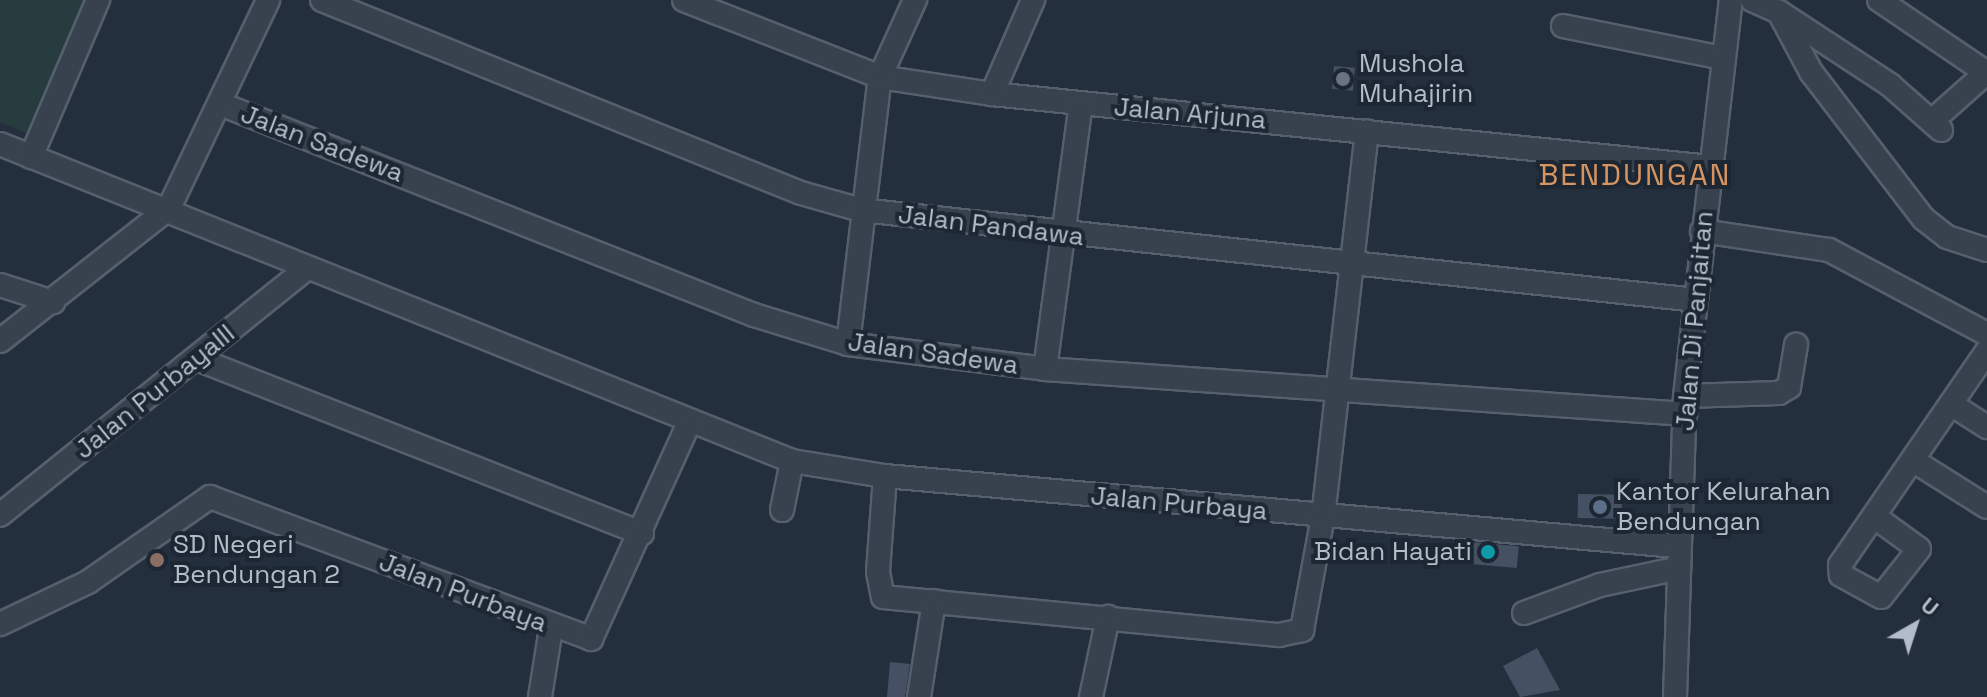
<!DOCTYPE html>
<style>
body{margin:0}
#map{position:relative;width:1987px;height:697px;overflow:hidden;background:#242f3e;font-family:"Space Grotesk",sans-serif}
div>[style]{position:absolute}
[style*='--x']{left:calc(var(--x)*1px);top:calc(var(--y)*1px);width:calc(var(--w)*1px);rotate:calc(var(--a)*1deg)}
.green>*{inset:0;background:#263c3f}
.building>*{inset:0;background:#455162;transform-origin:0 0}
.roads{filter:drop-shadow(2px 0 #565f6c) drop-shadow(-2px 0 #565f6c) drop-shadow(0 2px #565f6c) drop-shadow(0 -2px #565f6c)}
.minor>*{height:22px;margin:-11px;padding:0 11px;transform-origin:11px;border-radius:11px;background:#38414e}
.dots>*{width:22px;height:22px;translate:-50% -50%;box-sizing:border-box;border:4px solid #1d2633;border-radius:50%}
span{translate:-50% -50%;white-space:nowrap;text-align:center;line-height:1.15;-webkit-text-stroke:8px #1d2633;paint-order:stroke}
.poi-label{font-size:26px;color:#b4bcc9}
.left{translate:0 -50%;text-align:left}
.right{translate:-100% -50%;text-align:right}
.street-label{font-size:26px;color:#b4bcc9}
.quarter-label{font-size:30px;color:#d59563;letter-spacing:2px}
.north{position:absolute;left:1875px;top:585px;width:80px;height:80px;-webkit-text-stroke:6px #1d2633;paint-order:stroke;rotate:39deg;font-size:22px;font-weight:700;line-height:32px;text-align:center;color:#b4bcc9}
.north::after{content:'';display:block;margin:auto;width:28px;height:36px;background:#b4bcc9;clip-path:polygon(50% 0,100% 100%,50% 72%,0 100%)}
</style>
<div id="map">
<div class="green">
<i style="clip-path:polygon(0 0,86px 0,28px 134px,0 122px)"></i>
</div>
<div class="building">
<i style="left:1334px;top:66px;width:21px;height:23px;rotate:5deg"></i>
<i style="left:1578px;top:494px;width:44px;height:24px;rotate:1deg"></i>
<i style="left:1460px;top:541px;width:59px;height:22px;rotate:5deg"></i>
<i style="clip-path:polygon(1537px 648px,1560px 690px,1520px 697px,1503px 666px)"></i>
<i style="clip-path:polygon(890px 662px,910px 664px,905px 697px,887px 697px)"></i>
</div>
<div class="roads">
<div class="minor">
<i style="--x:322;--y:0;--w:516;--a:21.95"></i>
<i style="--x:801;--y:193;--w:62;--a:15.8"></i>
<i style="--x:861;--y:210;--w:840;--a:6.15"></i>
<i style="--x:684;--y:0;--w:211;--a:21.4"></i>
<i style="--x:880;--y:77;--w:113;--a:8.6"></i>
<i style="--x:992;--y:94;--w:723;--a:5.8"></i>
<i style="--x:1752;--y:0;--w:30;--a:24"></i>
<i style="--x:1779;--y:12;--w:68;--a:61.9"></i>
<i style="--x:1811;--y:72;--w:185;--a:52.5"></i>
<i style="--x:1924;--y:219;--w:29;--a:38"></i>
<i style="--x:1947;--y:237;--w:42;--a:18"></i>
<i style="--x:1879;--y:0;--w:130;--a:34.1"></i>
<i style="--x:1779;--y:12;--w:133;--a:33.3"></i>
<i style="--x:1890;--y:85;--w:68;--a:41.4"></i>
<i style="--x:1563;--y:26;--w:163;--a:11.3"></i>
<i style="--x:992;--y:94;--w:103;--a:-66.4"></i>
<i style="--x:223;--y:105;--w:571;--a:21.58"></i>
<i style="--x:754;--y:315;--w:98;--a:17.1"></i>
<i style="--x:848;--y:344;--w:199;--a:7.2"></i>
<i style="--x:1045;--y:369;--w:642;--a:4.02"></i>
<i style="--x:1932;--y:121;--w:74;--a:-41.7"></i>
<i style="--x:0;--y:144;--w:853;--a:21.81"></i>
<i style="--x:792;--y:461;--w:94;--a:9.2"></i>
<i style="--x:885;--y:476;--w:794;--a:5.06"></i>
<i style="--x:31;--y:157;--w:171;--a:-66.9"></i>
<i style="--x:1702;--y:231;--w:128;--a:8.5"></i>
<i style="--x:1829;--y:250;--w:179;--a:28"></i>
<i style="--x:0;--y:285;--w:56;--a:17.8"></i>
<i style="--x:0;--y:341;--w:215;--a:-38.2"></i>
<i style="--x:169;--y:208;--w:230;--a:-64.5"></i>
<i style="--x:848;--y:344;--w:269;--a:-83.2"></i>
<i style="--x:880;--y:77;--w:85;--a:-65.6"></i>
<i style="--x:197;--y:359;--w:478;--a:21.4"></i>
<i style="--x:1045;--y:369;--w:268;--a:-82.3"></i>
<i style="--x:1685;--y:396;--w:94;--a:-1.8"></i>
<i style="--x:1779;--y:393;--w:12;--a:-31"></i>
<i style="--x:1789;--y:387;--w:43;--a:-80.5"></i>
<i style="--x:1951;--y:404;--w:43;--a:32.6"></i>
<i style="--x:1914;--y:461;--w:86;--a:32.2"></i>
<i style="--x:885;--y:476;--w:96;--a:94.2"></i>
<i style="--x:878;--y:572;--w:25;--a:79"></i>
<i style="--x:883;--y:597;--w:398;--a:5.5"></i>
<i style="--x:1279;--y:635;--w:24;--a:-12"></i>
<i style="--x:1302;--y:630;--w:115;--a:-79.5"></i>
<i style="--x:1323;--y:517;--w:388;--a:-83.5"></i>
<i style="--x:782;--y:510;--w:50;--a:-78.5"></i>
<i style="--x:0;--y:515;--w:395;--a:-38.8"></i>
<i style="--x:1875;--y:517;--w:54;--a:36"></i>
<i style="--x:1919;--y:549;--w:61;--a:128.4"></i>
<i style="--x:1881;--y:597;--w:46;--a:-151.2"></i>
<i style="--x:1841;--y:575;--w:10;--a:-96"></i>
<i style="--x:1840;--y:565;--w:260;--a:-55.5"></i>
<i style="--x:1524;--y:613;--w:81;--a:-20.2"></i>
<i style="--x:1600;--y:585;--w:77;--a:-12"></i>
<i style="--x:0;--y:624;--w:98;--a:-25.5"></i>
<i style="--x:88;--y:582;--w:149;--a:-34.9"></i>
<i style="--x:210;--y:497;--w:407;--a:20.4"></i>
<i style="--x:591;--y:639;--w:237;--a:-65.6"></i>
<i style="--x:540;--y:697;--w:70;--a:-80.9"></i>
<i style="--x:919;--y:697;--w:97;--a:-81.1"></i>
<i style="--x:1091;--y:697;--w:82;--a:-78"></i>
<i style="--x:1675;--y:697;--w:301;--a:-88.1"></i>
<i style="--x:1685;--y:396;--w:399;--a:-83.4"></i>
</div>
</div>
<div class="dots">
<i style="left:1343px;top:79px;background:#6b7280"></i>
<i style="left:1600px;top:507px;background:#5c6f8a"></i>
<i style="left:1488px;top:552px;background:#0f9aa8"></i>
<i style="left:157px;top:560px;background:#8d6e63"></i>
</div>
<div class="poi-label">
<span class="left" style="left:1359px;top:79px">Mushola<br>Muhajirin</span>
<span class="left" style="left:1616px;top:507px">Kantor Kelurahan<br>Bendungan</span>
<span class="left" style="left:173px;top:560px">SD Negeri<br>Bendungan 2</span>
<span class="right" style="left:1472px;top:552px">Bidan Hayati</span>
</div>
<div class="street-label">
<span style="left:1190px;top:114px;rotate:5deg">Jalan Arjuna</span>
<span style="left:322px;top:144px;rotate:21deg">Jalan Sadewa</span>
<span style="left:991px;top:226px;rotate:7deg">Jalan Pandawa</span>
<span style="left:1695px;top:321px;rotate:-85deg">Jalan Di Panjaitan</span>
<span style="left:933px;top:354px;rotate:8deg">Jalan Sadewa</span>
<span style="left:155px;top:392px;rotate:-39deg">Jalan PurbayaIII</span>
<span style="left:1179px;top:504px;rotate:5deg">Jalan Purbaya</span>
<span style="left:463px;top:593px;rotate:21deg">Jalan Purbaya</span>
</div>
<div class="quarter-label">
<span style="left:1635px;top:175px">BENDUNGAN</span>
</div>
<div class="north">U</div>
</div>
